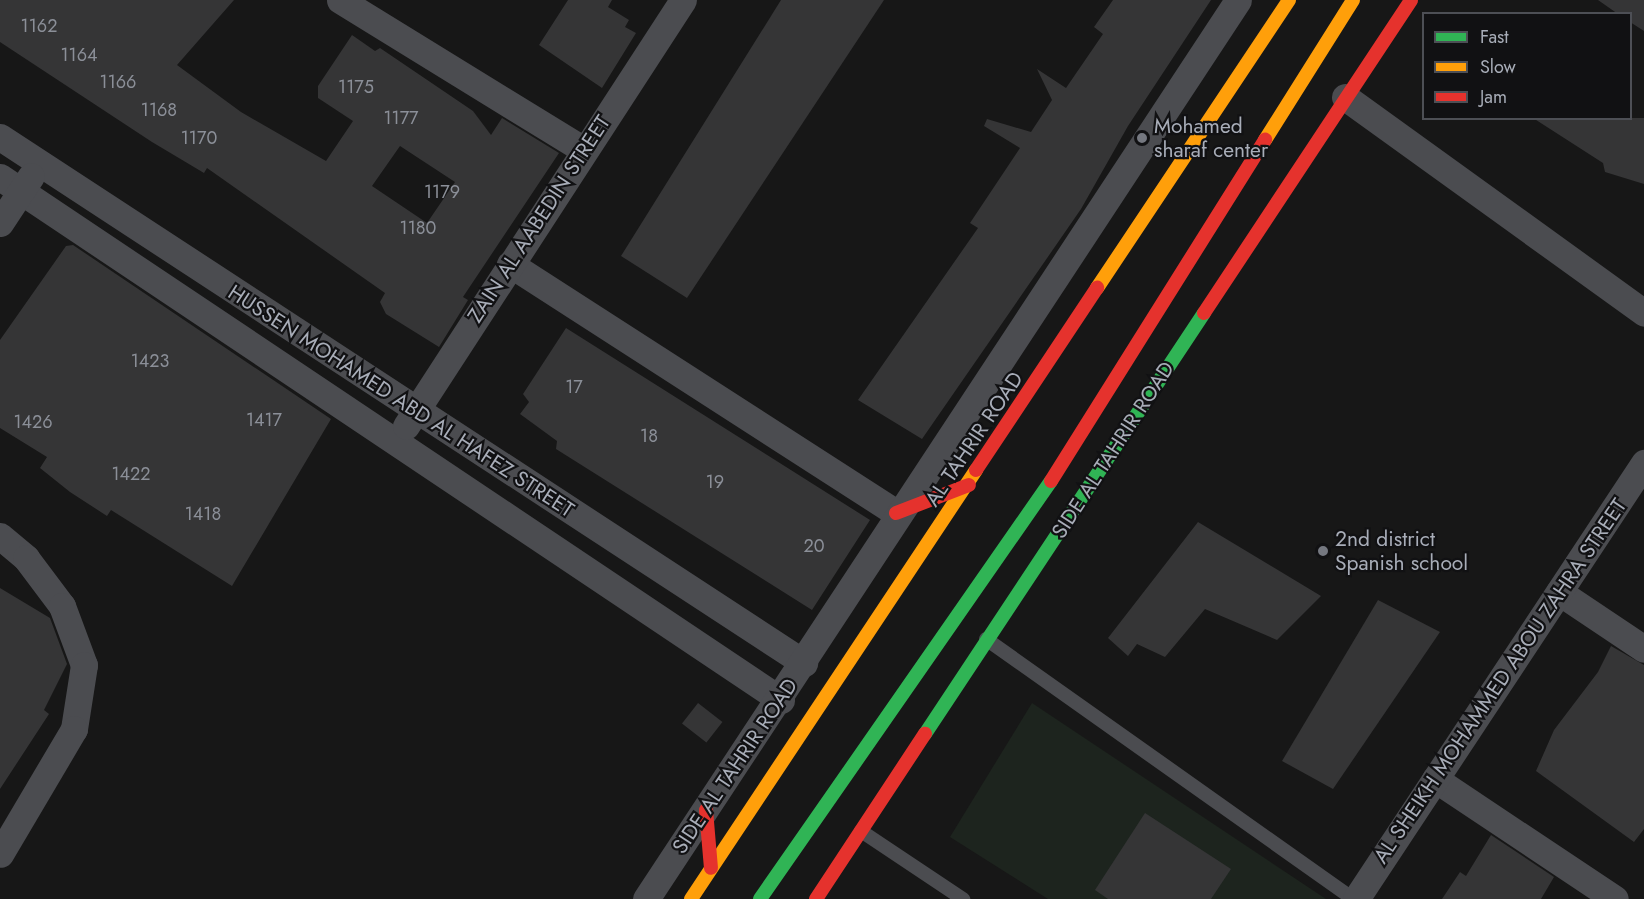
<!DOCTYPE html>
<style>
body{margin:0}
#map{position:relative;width:1644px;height:899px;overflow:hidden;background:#171717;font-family:Jost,sans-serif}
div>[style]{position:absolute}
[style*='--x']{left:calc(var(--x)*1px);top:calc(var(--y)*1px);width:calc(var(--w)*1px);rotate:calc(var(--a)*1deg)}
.green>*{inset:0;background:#1d241e}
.building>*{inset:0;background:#353536;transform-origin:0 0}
.lane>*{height:14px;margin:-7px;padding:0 7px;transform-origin:7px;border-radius:7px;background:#4b4c50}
.street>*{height:27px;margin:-13.5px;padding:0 13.5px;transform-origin:13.5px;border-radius:13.5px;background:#4b4c50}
.fast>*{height:14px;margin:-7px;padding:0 7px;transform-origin:7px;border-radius:7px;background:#30b455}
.slow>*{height:14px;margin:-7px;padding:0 7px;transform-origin:7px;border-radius:7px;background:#ff9f0a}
.jam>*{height:14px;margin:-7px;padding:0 7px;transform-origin:7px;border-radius:7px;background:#e5322d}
.dots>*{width:16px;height:16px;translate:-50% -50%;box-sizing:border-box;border:3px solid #111113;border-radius:50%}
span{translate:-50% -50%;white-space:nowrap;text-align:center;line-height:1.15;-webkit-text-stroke:4.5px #111113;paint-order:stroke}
.number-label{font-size:18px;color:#8b8f98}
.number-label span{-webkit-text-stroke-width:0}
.poi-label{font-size:21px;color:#a8adb8}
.left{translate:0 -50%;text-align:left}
.street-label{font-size:21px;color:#a8adb8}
.legend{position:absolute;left:1422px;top:12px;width:210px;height:108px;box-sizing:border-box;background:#111113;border:2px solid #4d4f55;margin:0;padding:8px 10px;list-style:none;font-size:18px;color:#a8adb8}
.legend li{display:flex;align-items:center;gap:12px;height:30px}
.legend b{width:30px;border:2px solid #4d4f55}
</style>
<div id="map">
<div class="green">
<i style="clip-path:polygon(1032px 703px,1326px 899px,1048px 899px,950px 837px)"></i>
</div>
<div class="building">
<i style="clip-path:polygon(evenodd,0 0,234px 0,177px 65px,241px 112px,326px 161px,353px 121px,318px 98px,318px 86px,352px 35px,375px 51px,380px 48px,473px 111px,491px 135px,502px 118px,559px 153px,463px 297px,468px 300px,439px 347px,386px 314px,380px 302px,385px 293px,207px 168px,204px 173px,152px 142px,0 42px,0 0,400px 146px,455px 182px,427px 223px,372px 186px,400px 146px)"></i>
<i style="clip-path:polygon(568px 0,612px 0,608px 7px,629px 20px,625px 27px,636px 33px,602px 88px,539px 45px)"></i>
<i style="clip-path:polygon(781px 0,884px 0,687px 298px,621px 256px)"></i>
<i style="clip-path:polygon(1113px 0,1211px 0,1128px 126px,1081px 209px,922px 439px,858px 400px,978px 228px,970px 223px,1020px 148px,984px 126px,987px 119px,1031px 132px,1052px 100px,1037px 69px,1066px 88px,1103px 34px,1094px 27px)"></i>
<i style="clip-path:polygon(1598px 0,1644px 0,1644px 31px,1630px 22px,1630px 14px,1618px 14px)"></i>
<i style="clip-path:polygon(1533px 118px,1644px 118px,1644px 184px,1605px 172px,1603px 163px)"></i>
<i style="clip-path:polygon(73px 245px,331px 419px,232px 586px,111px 510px,107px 516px,70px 492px,40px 468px,47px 457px,0 428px,0 340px,66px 246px)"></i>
<i style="clip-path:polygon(566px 328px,870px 520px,812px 610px,556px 449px,557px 441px,520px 414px,529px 402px,523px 394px)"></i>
<i style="clip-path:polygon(1198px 522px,1321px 596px,1277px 640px,1205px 609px,1165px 657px,1137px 644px,1128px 656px,1108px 638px)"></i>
<i style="clip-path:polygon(0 588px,50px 618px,67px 664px,44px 710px,49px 714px,0 789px)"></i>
<i style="clip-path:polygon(1378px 600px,1440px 632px,1333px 789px,1282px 761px)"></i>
<i style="clip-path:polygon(1611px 646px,1644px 665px,1644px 829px,1634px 842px,1536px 771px,1554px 730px,1598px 672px)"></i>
<i style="left:698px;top:703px;width:31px;height:26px;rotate:38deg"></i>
<i style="clip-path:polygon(1145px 813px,1231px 869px,1211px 899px,1108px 899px,1095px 890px)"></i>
<i style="clip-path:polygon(1491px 835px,1554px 877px,1541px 899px,1442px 899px,1460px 872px,1466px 876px)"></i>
</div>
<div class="lane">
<i style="--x:986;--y:639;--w:450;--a:35.3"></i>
<i style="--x:861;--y:831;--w:123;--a:33.7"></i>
</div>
<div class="street">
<i style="--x:340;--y:0;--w:286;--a:31.6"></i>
<i style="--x:1345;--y:97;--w:369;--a:35.8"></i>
<i style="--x:0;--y:137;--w:961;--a:33.19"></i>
<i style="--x:0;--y:177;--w:940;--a:33.81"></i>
<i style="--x:0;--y:223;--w:56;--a:-56.6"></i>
<i style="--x:510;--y:264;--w:459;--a:32.8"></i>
<i style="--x:406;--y:426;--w:508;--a:-56.97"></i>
<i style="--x:0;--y:536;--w:34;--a:40"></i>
<i style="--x:26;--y:558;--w:60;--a:53.1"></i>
<i style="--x:62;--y:606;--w:63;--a:69.6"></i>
<i style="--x:84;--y:665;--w:65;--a:98.9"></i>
<i style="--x:74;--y:729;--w:145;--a:120.6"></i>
<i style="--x:1559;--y:592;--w:102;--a:33.8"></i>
<i style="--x:1435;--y:779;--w:216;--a:33.7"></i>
<i style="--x:646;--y:899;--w:1076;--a:-56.63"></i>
<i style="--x:1356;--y:899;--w:523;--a:-56.55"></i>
</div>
<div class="fast">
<i style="--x:925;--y:734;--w:505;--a:-56.47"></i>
<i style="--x:760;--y:899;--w:509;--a:-55.16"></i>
</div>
<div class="slow">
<i style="--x:1265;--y:140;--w:165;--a:-57.8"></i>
<i style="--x:1097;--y:288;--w:346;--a:-56.3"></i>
<i style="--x:691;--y:899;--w:515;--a:-56.4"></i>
</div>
<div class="jam">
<i style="--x:1204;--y:313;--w:375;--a:-56.5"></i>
<i style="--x:976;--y:470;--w:219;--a:-56.4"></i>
<i style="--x:1051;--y:481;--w:403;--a:-57.9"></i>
<i style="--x:896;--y:513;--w:78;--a:-21"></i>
<i style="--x:706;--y:810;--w:58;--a:85.1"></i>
<i style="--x:816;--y:899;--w:198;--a:-56.6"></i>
</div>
<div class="dots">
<i style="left:1142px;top:138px;background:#757880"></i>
<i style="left:1323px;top:551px;background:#757880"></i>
</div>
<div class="number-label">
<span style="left:39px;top:26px">1162</span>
<span style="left:79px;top:55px">1164</span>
<span style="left:118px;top:82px">1166</span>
<span style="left:356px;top:87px">1175</span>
<span style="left:159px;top:110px">1168</span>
<span style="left:401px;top:118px">1177</span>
<span style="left:199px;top:138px">1170</span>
<span style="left:442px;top:192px">1179</span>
<span style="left:418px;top:228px">1180</span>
<span style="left:150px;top:361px">1423</span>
<span style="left:574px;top:387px">17</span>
<span style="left:264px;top:420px">1417</span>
<span style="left:33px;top:422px">1426</span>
<span style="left:649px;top:436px">18</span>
<span style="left:131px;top:474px">1422</span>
<span style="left:715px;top:482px">19</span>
<span style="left:203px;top:514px">1418</span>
<span style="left:814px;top:546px">20</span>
</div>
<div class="poi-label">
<span class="left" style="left:1154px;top:138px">Mohamed<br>sharaf center</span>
<span class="left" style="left:1335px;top:551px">2nd district<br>Spanish school</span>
</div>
<div class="street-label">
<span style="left:539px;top:219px;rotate:-57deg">ZAIN AL AABEDIN STREET</span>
<span style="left:401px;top:401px;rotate:33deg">HUSSEN MOHAMED ABD AL HAFEZ STREET</span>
<span style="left:974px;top:439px;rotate:-56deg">AL TAHRIR ROAD</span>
<span style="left:1113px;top:450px;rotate:-57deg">SIDE AL TAHRIR ROAD</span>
<span style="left:1500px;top:681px;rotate:-56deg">AL SHEIKH MOHAMMED ABOU ZAHRA STREET</span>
<span style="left:735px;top:766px;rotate:-56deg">SIDE AL TAHRIR ROAD</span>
</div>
<ul class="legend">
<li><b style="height:8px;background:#30b455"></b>Fast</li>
<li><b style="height:8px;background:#ff9f0a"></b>Slow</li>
<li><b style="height:8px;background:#e5322d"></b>Jam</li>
</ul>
</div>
